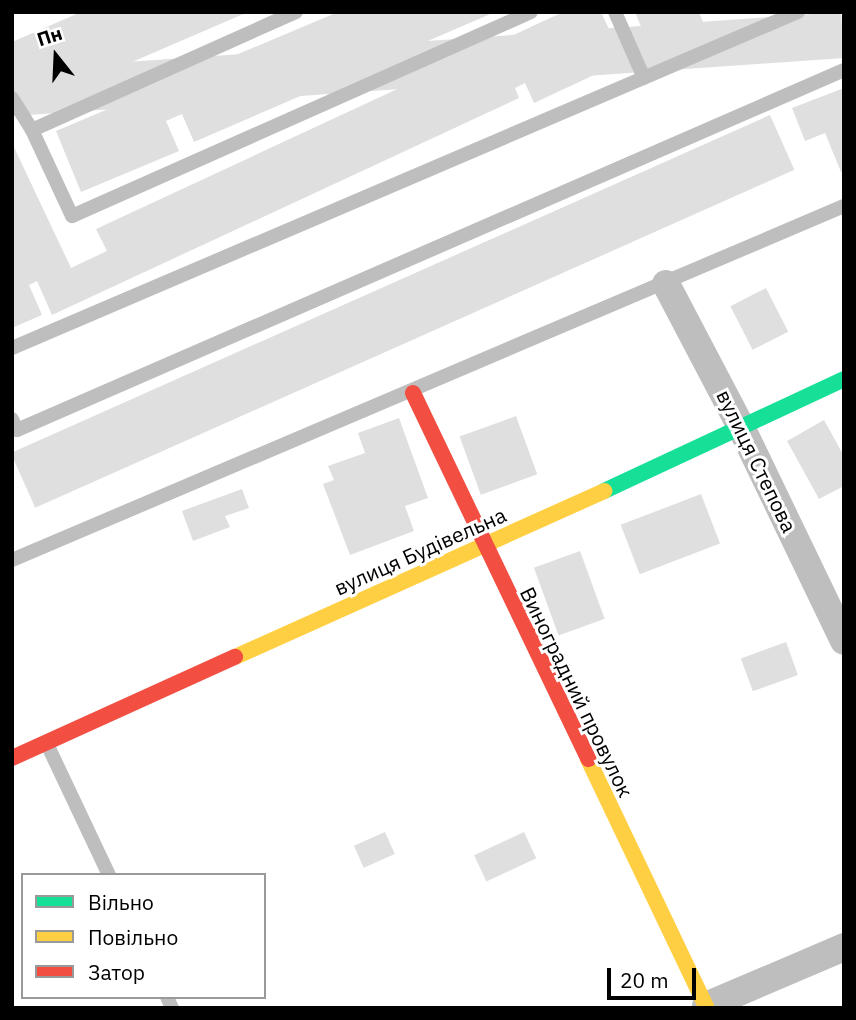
<!DOCTYPE html>
<meta charset="utf-8">
<style>
body{margin:0}
#map{position:relative;width:856px;height:1020px;overflow:hidden;background:#fff;font-family:"IBM Plex Sans",sans-serif}
div>[style]{position:absolute}
[style*='--x']{left:calc(var(--x)*1px);top:calc(var(--y)*1px);width:calc(var(--w)*1px);rotate:calc(var(--a)*1deg)}
.building>*{inset:0;background:#dfdfdf;transform-origin:0 0}
.lane>*{height:14px;margin:-7px;padding:0 7px;transform-origin:7px;border-radius:7px;background:#bebebe}
.street>*{height:28px;margin:-14px;padding:0 14px;transform-origin:14px;border-radius:14px;background:#bebebe}
.fast>*{height:16px;margin:-8px;padding:0 8px;transform-origin:8px;border-radius:8px;background:#16e098}
.slow>*{height:16px;margin:-8px;padding:0 8px;transform-origin:8px;border-radius:8px;background:#ffcf43}
.jam>*{height:16px;margin:-8px;padding:0 8px;transform-origin:8px;border-radius:8px;background:#f24e42}
span{translate:-50% -50%;white-space:nowrap;text-align:center;line-height:1.15;-webkit-text-stroke:6px #fff;paint-order:stroke}
.street-label{font-size:21px;color:#000}
.frame{position:absolute;inset:0;border:14px solid #000;pointer-events:none}
.legend{position:absolute;left:21px;top:873px;width:245px;height:126px;box-sizing:border-box;background:#fff;border:2px solid #999;margin:0;padding:9px 12px;list-style:none;font-size:21px;color:#000}
.legend li{display:flex;align-items:center;gap:14px;height:35px}
.legend b{width:35px;border:2px solid #999}
.north{position:absolute;left:21px;top:21px;width:70px;height:70px;-webkit-text-stroke:5px #fff;paint-order:stroke;rotate:342deg;font-size:19px;font-weight:700;line-height:28px;text-align:center;color:#000}
.north::after{content:'';display:block;margin:auto;width:24px;height:32px;background:#000;clip-path:polygon(50% 0,100% 100%,50% 72%,0 100%)}
.scale{position:absolute;left:607px;top:968px;width:89px;height:32px;box-sizing:border-box;border:4px solid #000;border-top:0;padding-left:9px;font-size:21px;line-height:24px;white-space:nowrap;color:#000;-webkit-text-stroke:5px #fff;paint-order:stroke}
</style>
<div id="map">
<div class="building">
<i style="clip-path:polygon(81px 12px,248px 12px,37px 103px,27px 80px,12px 86px,12px 42px)"></i>
<i style="clip-path:polygon(338px 12px,495px 12px,194px 142px,182px 114px,166px 121px,179px 151px,81px 192px,56px 131px)"></i>
<i style="clip-path:polygon(563px 12px,601px 12px,624px 61px,534px 103px,525px 83px,515px 88px,519px 98px,52px 315px,37px 281px,29px 285px,42px 315px,12px 328px,12px 143px,71px 268px,107px 251px,96px 229px)"></i>
<i style="clip-path:polygon(635px 12px,699px 12px,706px 30px,652px 53px)"></i>
<i style="left:841px;top:12px;width:46px;height:901px;rotate:86deg"></i>
<i style="clip-path:polygon(844px 88px,844px 171px,841px 172px,825px 133px,805px 141px,792px 108px)"></i>
<i style="left:770px;top:115px;width:60px;height:831px;rotate:66deg"></i>
<i style="left:766px;top:288px;width:49px;height:40px;rotate:63deg"></i>
<i style="left:516px;top:416px;width:62px;height:60px;rotate:70deg"></i>
<i style="clip-path:polygon(399px 418px,428px 498px,405px 506px,414px 531px,350px 555px,323px 484px,334px 480px,328px 466px,365px 453px,358px 433px)"></i>
<i style="clip-path:polygon(824px 420px,844px 456px,844px 486px,819px 499px,787px 441px)"></i>
<i style="clip-path:polygon(242px 489px,249px 508px,225px 516px,230px 527px,193px 541px,182px 511px)"></i>
<i style="left:701px;top:494px;width:53px;height:86px;rotate:69deg"></i>
<i style="left:580px;top:551px;width:72px;height:49px;rotate:70deg"></i>
<i style="left:786px;top:642px;width:35px;height:48px;rotate:70deg"></i>
<i style="left:385px;top:832px;width:24px;height:34px;rotate:66deg"></i>
<i style="left:524px;top:832px;width:29px;height:55px;rotate:65deg"></i>
</div>
<div class="lane">
<i style="--x:615;--y:12;--w:72;--a:66.3"></i>
<i style="--x:12;--y:98;--w:38;--a:58"></i>
<i style="--x:32;--y:130;--w:95;--a:65.1"></i>
<i style="--x:72;--y:216;--w:502;--a:-23.96"></i>
<i style="--x:32;--y:130;--w:289;--a:-24.1"></i>
<i style="--x:12;--y:348;--w:855;--a:-23.15"></i>
<i style="--x:12;--y:419;--w:12;--a:66"></i>
<i style="--x:17;--y:430;--w:902;--a:-23.52"></i>
<i style="--x:12;--y:560;--w:904;--a:-23.05"></i>
<i style="--x:47;--y:744;--w:145;--a:64.7"></i>
<i style="--x:167;--y:997;--w:12;--a:66"></i>
</div>
<div class="street">
<i style="--x:666;--y:284;--w:164;--a:62.3"></i>
<i style="--x:742;--y:429;--w:235;--a:64.3"></i>
<i style="--x:706;--y:1006;--w:150;--a:-23.1"></i>
</div>
<div class="fast">
<i style="--x:604;--y:491;--w:265;--a:-25"></i>
</div>
<div class="slow">
<i style="--x:235;--y:657;--w:405;--a:-24.2"></i>
<i style="--x:588;--y:759;--w:276;--a:64.5"></i>
</div>
<div class="jam">
<i style="--x:413;--y:393;--w:406;--a:64.4"></i>
<i style="--x:12;--y:758;--w:245;--a:-24.4"></i>
</div>
<div class="street-label">
<span style="left:757px;top:461px;rotate:64deg">вулиця Степова</span>
<span style="left:420px;top:551px;rotate:-24deg">вулиця Будівельна</span>
<span style="left:577px;top:692px;rotate:64deg">Виноградний провулок</span>
</div>
<div class="frame"></div>
<ul class="legend">
<li><b style="height:9px;background:#16e098"></b>Вільно</li>
<li><b style="height:9px;background:#ffcf43"></b>Повільно</li>
<li><b style="height:9px;background:#f24e42"></b>Затор</li>
</ul>
<div class="north">Пн</div>
<div class="scale">20 m</div>
</div>
